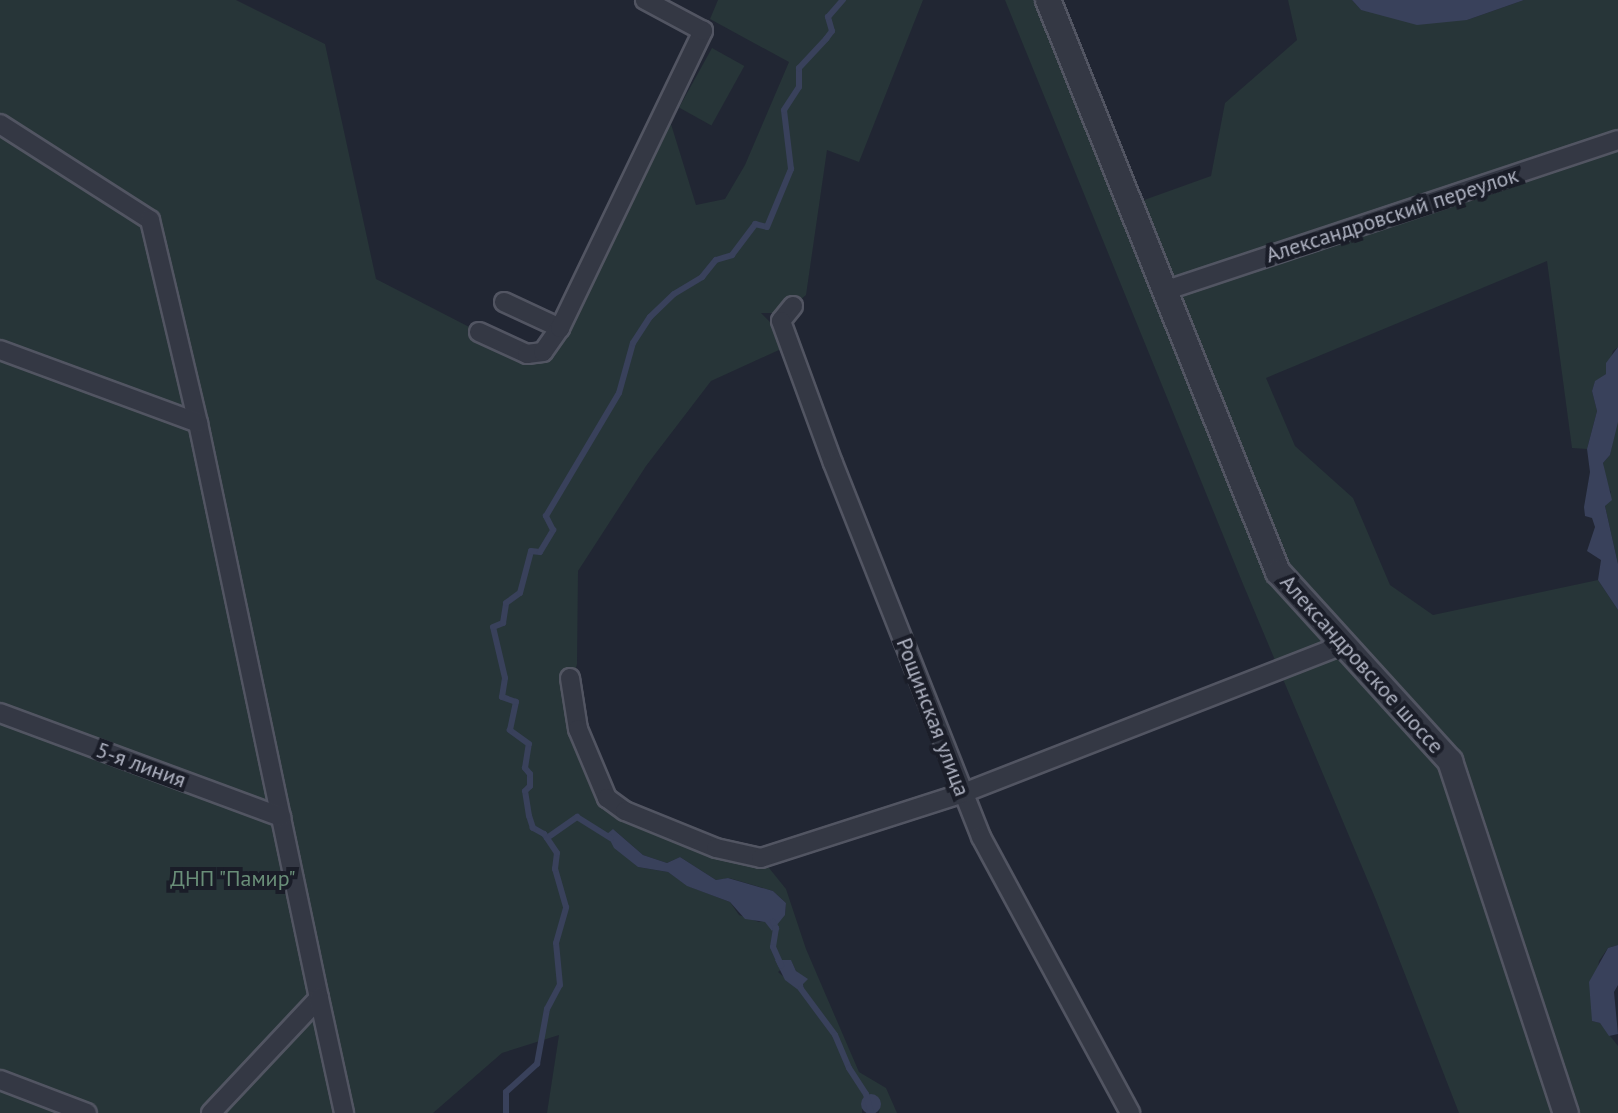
<!DOCTYPE html>
<meta charset="utf-8">
<style>
body{margin:0}
#map{position:relative;width:1618px;height:1113px;overflow:hidden;background:#212633;font-family:"PT Sans",sans-serif}
div>[style]{position:absolute}
[style*='--x']{left:calc(var(--x)*1px);top:calc(var(--y)*1px);width:calc(var(--w)*1px);rotate:calc(var(--a)*1deg)}
.green>*{inset:0;background:#273538;transform-origin:0 0}
.water>*{inset:0;background:#39415b}
.round{border-radius:50%}
.stream>*{height:6px;margin:-3px;padding:0 3px;transform-origin:3px;border-radius:3px;background:#39415b}
.roads{filter:drop-shadow(2px 0 #525562) drop-shadow(-2px 0 #525562) drop-shadow(0 2px #525562) drop-shadow(0 -2px #525562)}
.minor>*{height:18px;margin:-9px;padding:0 9px;transform-origin:9px;border-radius:9px;background:#343844}
.tertiary>*{height:24px;margin:-12px;padding:0 12px;transform-origin:12px;border-radius:12px;background:#343844}
span{translate:-50% -50%;white-space:nowrap;text-align:center;line-height:1.15;-webkit-text-stroke:8px #1a1d28;paint-order:stroke}
.street-label{font-size:22px;color:#aeb2c1}
.park-label{font-size:22px;color:#698e78}
</style>
<div id="map">
<div class="green">
<i style="clip-path:polygon(evenodd,0 0,236px 0,325px 44px,376px 279px,479px 332px,542px 352px,666px 108px,696px 205px,725px 199px,745px 165px,789px 62px,710px 19px,718px 0,923px 0,859px 162px,827px 150px,806px 295px,793px 306px,784px 303px,773px 313px,761px 313px,773px 325px,782px 325px,792px 344px,711px 381px,646px 466px,578px 571px,577px 664px,571px 687px,607px 798px,761px 858px,786px 889px,806px 949px,859px 1072px,886px 1088px,897px 1113px,879px 1113px,880px 1103px,863px 1104px,862px 1113px,547px 1113px,559px 1035px,502px 1053px,433px 1113px,0 1113px,0 0,613px 829px,643px 855px,667px 863px,680px 857px,716px 880px,729px 878px,773px 891px,786px 903px,785px 915px,759px 922px,739px 915px,730px 902px,688px 886px,668px 872px,638px 867px,613px 829px,0 0,791px 961px,803px 984px,805px 994px,778px 972px,791px 961px)"></i>
<i style="clip-path:polygon(1005px 0,1048px 0,1133px 204px,1211px 176px,1225px 103px,1297px 40px,1288px 0,1352px 0,1361px 10px,1467px 20px,1524px 0,1618px 0,1618px 136px,1180px 293px,1618px 144px,1618px 347px,1613px 351px,1606px 374px,1595px 382px,1592px 391px,1597px 411px,1587px 449px,1572px 448px,1547px 261px,1266px 378px,1295px 446px,1353px 498px,1390px 585px,1433px 615px,1598px 580px,1618px 610px,1618px 945px,1608px 948px,1599px 961px,1592px 1013px,1592px 1021px,1600px 1023px,1618px 1046px,1618px 1113px,1459px 1113px,1376px 900px,1243px 584px)"></i>
<i style="left:712px;top:48px;width:37px;height:68px;rotate:29deg"></i>
<i style="clip-path:polygon(1618px 415px,1618px 564px,1605px 506px,1611px 492px,1606px 485px,1603px 463px,1610px 455px)"></i>
</div>
<div class="water">
<i style="clip-path:polygon(1352px 0,1524px 0,1467px 20px,1417px 25px,1361px 10px)"></i>
<i style="clip-path:polygon(1618px 347px,1618px 422px,1610px 455px,1603px 463px,1612px 500px,1605px 506px,1618px 564px,1618px 610px,1598px 580px,1601px 560px,1587px 551px,1595px 527px,1592px 518px,1585px 516px,1584px 507px,1590px 472px,1587px 449px,1597px 411px,1592px 391px,1595px 381px,1606px 374px,1606px 363px)"></i>
<i style="clip-path:polygon(613px 829px,643px 855px,667px 863px,680px 857px,716px 880px,728px 878px,773px 891px,786px 903px,785px 915px,772px 931px,765px 922px,745px 919px,730px 902px,687px 886px,668px 872px,638px 867px,614px 848px,607px 834px)"></i>
<i style="clip-path:polygon(1618px 945px,1618px 985px,1614px 992px,1618px 1034px,1609px 1036px,1600px 1023px,1592px 1021px,1589px 982px,1608px 948px)"></i>
<i style="clip-path:polygon(775px 960px,791px 960px,796px 971px,808px 979px,803px 984px,805px 995px,785px 980px)"></i>
<i class="round" style="left:861px;top:1094px;width:20px;height:20px"></i>
</div>
<div class="stream">
<i style="--x:547;--y:838;--w:37;--a:-35"></i>
<i style="--x:577;--y:817;--w:40;--a:32"></i>
<i style="--x:773;--y:922;--w:7;--a:63"></i>
<i style="--x:776;--y:928;--w:19;--a:99"></i>
<i style="--x:773;--y:947;--w:20;--a:66"></i>
<i style="--x:801;--y:989;--w:57;--a:53.5"></i>
<i style="--x:835;--y:1035;--w:36;--a:67"></i>
<i style="--x:849;--y:1068;--w:31;--a:57"></i>
<i style="--x:866;--y:1094;--w:20;--a:75"></i>
<i style="--x:506;--y:1113;--w:21;--a:-90"></i>
<i style="--x:506;--y:1092;--w:42;--a:-42.1"></i>
<i style="--x:537;--y:1064;--w:56;--a:-79.7"></i>
<i style="--x:547;--y:1009;--w:27;--a:-62"></i>
<i style="--x:560;--y:985;--w:42;--a:-95.4"></i>
<i style="--x:556;--y:943;--w:37;--a:-74"></i>
<i style="--x:566;--y:907;--w:40;--a:-106"></i>
<i style="--x:555;--y:869;--w:16;--a:-83"></i>
<i style="--x:557;--y:853;--w:23;--a:-124"></i>
<i style="--x:544;--y:834;--w:13;--a:-151"></i>
<i style="--x:533;--y:828;--w:13;--a:-108"></i>
<i style="--x:529;--y:816;--w:25;--a:-99"></i>
<i style="--x:525;--y:791;--w:7;--a:-45"></i>
<i style="--x:530;--y:786;--w:12;--a:-90"></i>
<i style="--x:530;--y:774;--w:8;--a:-130"></i>
<i style="--x:525;--y:768;--w:24;--a:-81"></i>
<i style="--x:529;--y:744;--w:24;--a:-144"></i>
<i style="--x:510;--y:730;--w:29;--a:-78"></i>
<i style="--x:516;--y:702;--w:15;--a:-160"></i>
<i style="--x:502;--y:697;--w:19;--a:-81"></i>
<i style="--x:505;--y:678;--w:52;--a:-103.2"></i>
<i style="--x:493;--y:627;--w:11;--a:-22"></i>
<i style="--x:503;--y:623;--w:20;--a:-81"></i>
<i style="--x:506;--y:603;--w:17;--a:-36"></i>
<i style="--x:520;--y:593;--w:43;--a:-75.3"></i>
<i style="--x:531;--y:551;--w:9;--a:6"></i>
<i style="--x:540;--y:552;--w:26;--a:-59"></i>
<i style="--x:553;--y:530;--w:16;--a:-117"></i>
<i style="--x:546;--y:516;--w:143;--a:-59.3"></i>
<i style="--x:619;--y:393;--w:52;--a:-74.4"></i>
<i style="--x:633;--y:343;--w:31;--a:-57"></i>
<i style="--x:650;--y:317;--w:33;--a:-44"></i>
<i style="--x:674;--y:294;--w:33;--a:-31"></i>
<i style="--x:702;--y:277;--w:22;--a:-51"></i>
<i style="--x:716;--y:260;--w:17;--a:-17"></i>
<i style="--x:732;--y:255;--w:39;--a:-53"></i>
<i style="--x:755;--y:224;--w:12;--a:14"></i>
<i style="--x:767;--y:227;--w:63;--a:-67.5"></i>
<i style="--x:791;--y:169;--w:59;--a:-96.8"></i>
<i style="--x:784;--y:110;--w:27;--a:-57"></i>
<i style="--x:799;--y:87;--w:19;--a:-90"></i>
<i style="--x:799;--y:68;--w:40;--a:-47"></i>
<i style="--x:826;--y:39;--w:10;--a:-53"></i>
<i style="--x:832;--y:31;--w:15;--a:-106"></i>
<i style="--x:828;--y:17;--w:23;--a:-49"></i>
</div>
<div class="roads">
<div class="minor">
<i style="--x:0;--y:124;--w:178;--a:32.6"></i>
<i style="--x:150;--y:220;--w:209;--a:76.7"></i>
<i style="--x:198;--y:423;--w:588;--a:78.12"></i>
<i style="--x:319;--y:998;--w:158;--a:133.2"></i>
<i style="--x:1167;--y:290;--w:475;--a:-18.4"></i>
<i style="--x:504;--y:302;--w:62;--a:24.9"></i>
<i style="--x:793;--y:306;--w:19;--a:129"></i>
<i style="--x:781;--y:321;--w:151;--a:69.9"></i>
<i style="--x:833;--y:463;--w:402;--a:68.4"></i>
<i style="--x:981;--y:837;--w:314;--a:61.6"></i>
<i style="--x:479;--y:332;--w:53;--a:24.6"></i>
<i style="--x:527;--y:354;--w:16;--a:-7"></i>
<i style="--x:543;--y:352;--w:29;--a:-55"></i>
<i style="--x:560;--y:328;--w:330;--a:-64.3"></i>
<i style="--x:703;--y:31;--w:66;--a:-151.9"></i>
<i style="--x:0;--y:350;--w:211;--a:20.2"></i>
<i style="--x:570;--y:678;--w:52;--a:81.1"></i>
<i style="--x:578;--y:729;--w:75;--a:67.2"></i>
<i style="--x:607;--y:798;--w:22;--a:36"></i>
<i style="--x:625;--y:811;--w:98;--a:22.1"></i>
<i style="--x:716;--y:848;--w:46;--a:12.5"></i>
<i style="--x:761;--y:858;--w:212;--a:-17.8"></i>
<i style="--x:963;--y:793;--w:407;--a:-21.3"></i>
<i style="--x:0;--y:713;--w:300;--a:20.3"></i>
<i style="--x:319;--y:998;--w:118;--a:77.7"></i>
<i style="--x:0;--y:1080;--w:93;--a:20.8"></i>
</div>
<div class="tertiary">
<i style="--x:1048;--y:0;--w:617;--a:68.1"></i>
<i style="--x:1278;--y:572;--w:256;--a:47.7"></i>
<i style="--x:1450;--y:761;--w:371;--a:71.8"></i>
</div>
</div>
<div class="street-label">
<span style="left:1392px;top:215px;rotate:-18deg">Александровский переулок</span>
<span style="left:1362px;top:664px;rotate:48deg">Александровское шоссе</span>
<span style="left:933px;top:717px;rotate:69deg">Рощинская улица</span>
<span style="left:141px;top:765px;rotate:20deg">5-я линия</span>
</div>
<div class="park-label">
<span style="left:233px;top:879px">ДНП "Памир"</span>
</div>
</div>
